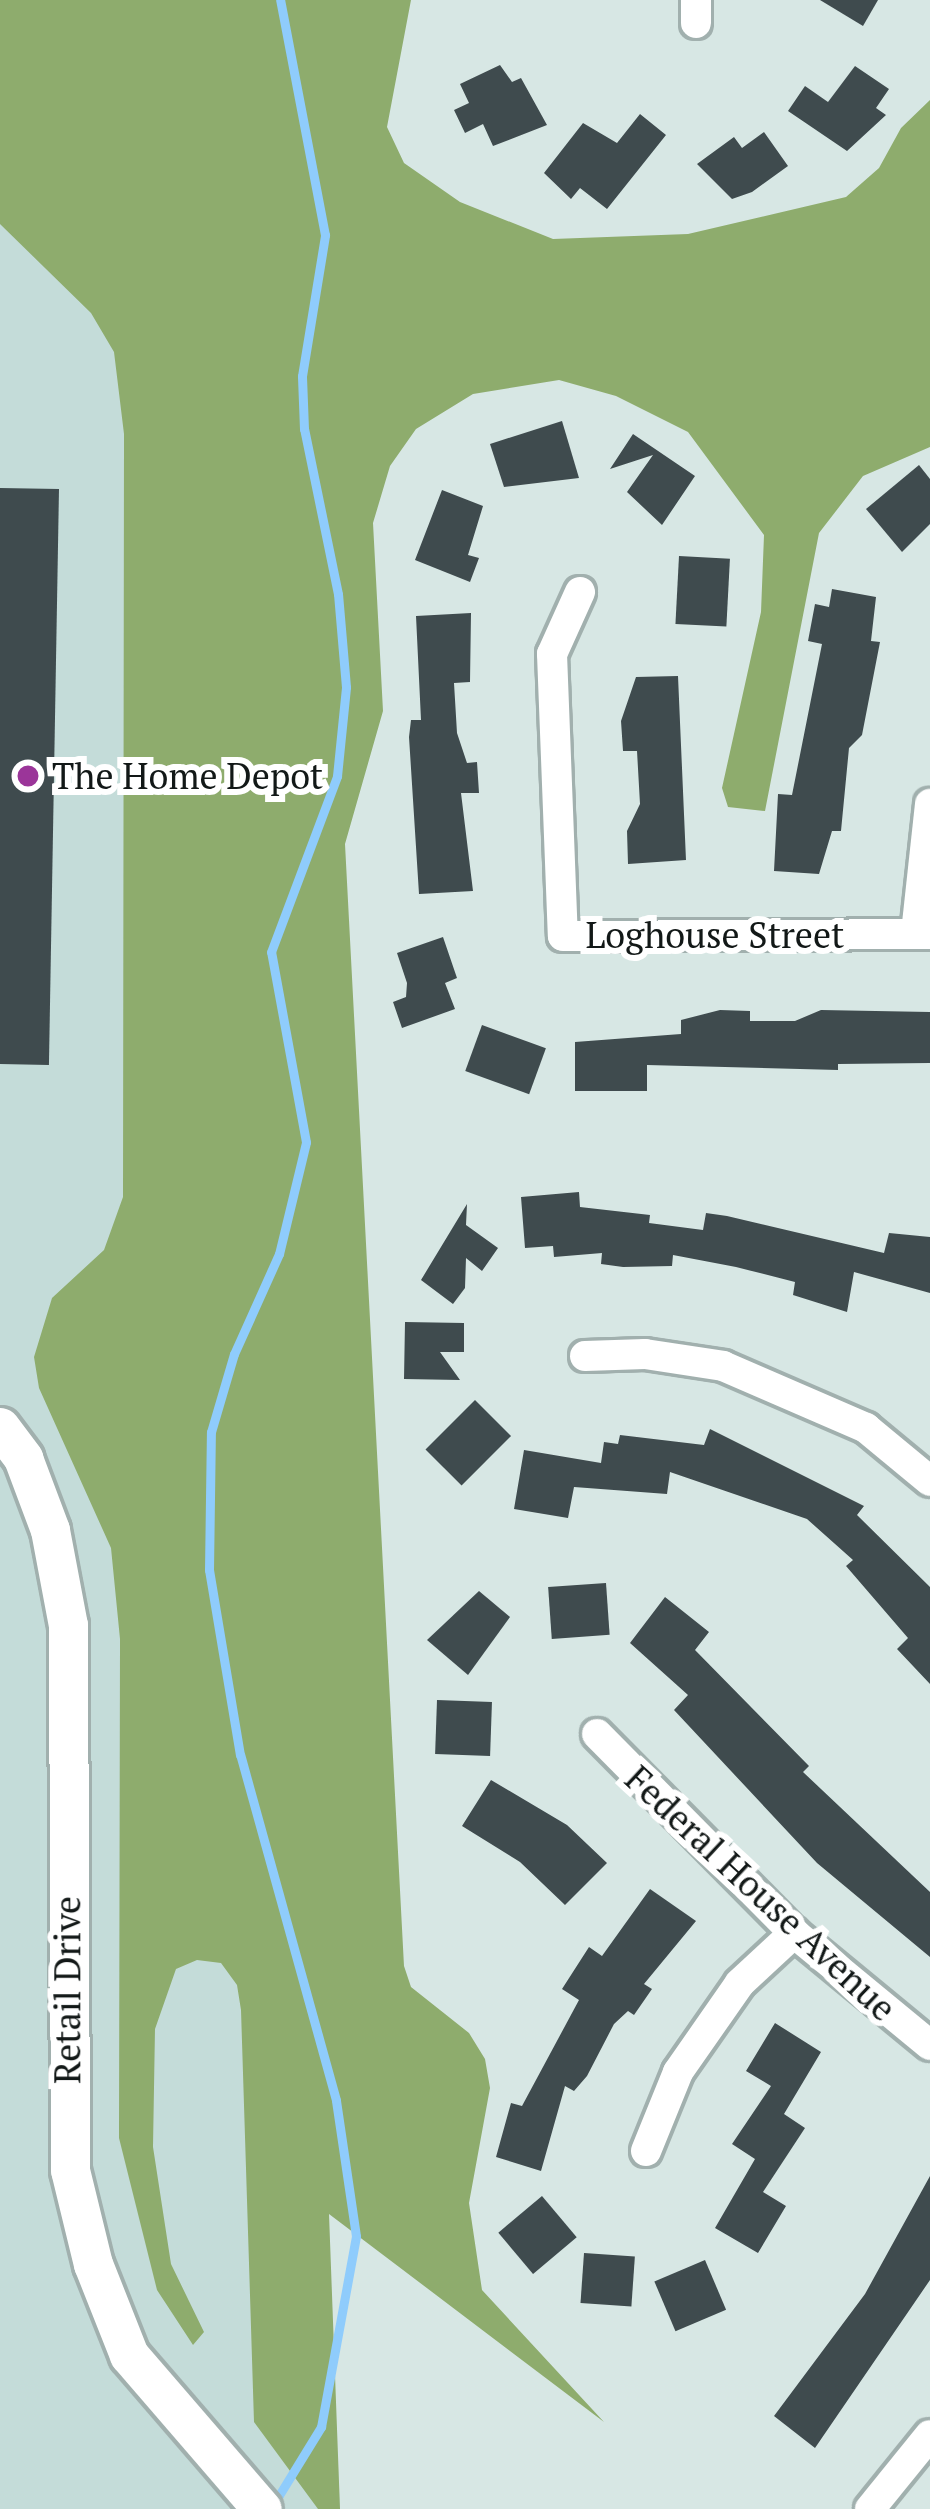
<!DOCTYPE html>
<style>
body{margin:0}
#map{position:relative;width:930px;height:2509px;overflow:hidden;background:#d7e7e4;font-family:"PT Serif",serif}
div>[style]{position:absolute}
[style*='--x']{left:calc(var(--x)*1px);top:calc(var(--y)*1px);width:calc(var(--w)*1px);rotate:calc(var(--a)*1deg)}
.built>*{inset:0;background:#c4dcd9}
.forest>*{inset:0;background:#8eac6d}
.stream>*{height:9px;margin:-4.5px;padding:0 4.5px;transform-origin:4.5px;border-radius:4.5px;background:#8fccfc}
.building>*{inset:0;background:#3f4b4e;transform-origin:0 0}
.roads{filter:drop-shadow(3px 0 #a1b0ae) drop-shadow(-3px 0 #a1b0ae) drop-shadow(0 3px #a1b0ae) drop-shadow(0 -3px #a1b0ae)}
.minor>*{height:30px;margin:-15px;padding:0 15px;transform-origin:15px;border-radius:15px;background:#fff}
.tertiary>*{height:39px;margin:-19.5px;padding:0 19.5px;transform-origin:19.5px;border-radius:19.5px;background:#fff}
.dots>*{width:33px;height:33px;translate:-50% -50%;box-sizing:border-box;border:6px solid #fff;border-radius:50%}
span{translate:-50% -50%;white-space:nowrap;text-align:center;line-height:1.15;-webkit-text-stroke:12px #fff;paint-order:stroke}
.poi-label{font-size:36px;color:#121817}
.left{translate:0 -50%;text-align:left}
.street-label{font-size:36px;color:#121817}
</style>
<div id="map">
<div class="built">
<i style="clip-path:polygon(0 0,222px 0,340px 2509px,0 2509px)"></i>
</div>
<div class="forest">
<i style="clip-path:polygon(0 0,411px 0,387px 127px,404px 163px,460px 202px,553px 239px,688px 234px,846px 197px,879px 168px,901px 128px,930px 100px,930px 447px,863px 476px,819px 533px,765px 811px,728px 807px,722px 788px,761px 612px,764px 535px,688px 432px,616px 396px,559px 380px,473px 394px,416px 429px,390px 466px,373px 523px,383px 711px,345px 844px,404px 1966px,411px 1987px,469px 2033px,485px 2059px,490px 2088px,469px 2203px,482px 2290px,604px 2422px,329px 2214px,340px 2509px,318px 2509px,254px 2422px,241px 2010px,237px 1985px,221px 1963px,197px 1960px,176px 1969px,155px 2029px,153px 2147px,171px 2264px,204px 2332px,193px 2345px,157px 2290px,119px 2138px,120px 1639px,111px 1548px,39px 1388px,34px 1357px,52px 1298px,104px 1250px,123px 1197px,124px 434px,114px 352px,91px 313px,0 224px)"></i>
</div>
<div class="stream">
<i style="--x:273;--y:2505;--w:92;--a:-58.4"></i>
<i style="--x:321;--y:2427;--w:194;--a:-79.6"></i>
<i style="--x:356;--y:2236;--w:137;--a:-98.4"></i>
<i style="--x:336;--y:2100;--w:358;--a:-105.5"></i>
<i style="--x:240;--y:1755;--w:188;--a:-99.5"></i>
<i style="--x:209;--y:1570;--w:138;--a:-89.2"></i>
<i style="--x:211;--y:1432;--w:81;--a:-73.6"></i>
<i style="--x:234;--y:1354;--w:110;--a:-65.8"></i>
<i style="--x:279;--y:1254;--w:115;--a:-76.4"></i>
<i style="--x:306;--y:1142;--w:193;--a:-100.4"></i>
<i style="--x:271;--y:952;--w:188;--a:-69.4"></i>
<i style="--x:337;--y:776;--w:89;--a:-84.2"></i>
<i style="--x:346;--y:687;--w:93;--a:-94.9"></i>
<i style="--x:338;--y:594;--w:168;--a:-101.6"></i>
<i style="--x:304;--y:429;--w:53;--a:-92.2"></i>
<i style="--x:302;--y:376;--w:143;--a:-80.7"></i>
<i style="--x:325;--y:235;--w:239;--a:-100.8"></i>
</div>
<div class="building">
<i style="clip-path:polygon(820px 0,878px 0,863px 26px)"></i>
<i style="clip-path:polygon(500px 65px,512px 82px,521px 78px,547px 125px,493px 146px,483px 124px,465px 133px,454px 110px,469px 103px,460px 84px)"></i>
<i style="clip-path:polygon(855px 66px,889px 89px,876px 108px,886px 115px,847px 151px,788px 111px,805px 86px,828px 102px)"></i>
<i style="clip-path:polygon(640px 114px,666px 135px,607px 209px,580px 188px,571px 199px,544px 173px,583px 123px,617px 143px)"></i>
<i style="clip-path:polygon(764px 132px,788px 166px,752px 192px,732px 199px,697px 164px,734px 137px,742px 148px)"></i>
<i style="clip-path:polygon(562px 421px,579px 478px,504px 487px,490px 444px)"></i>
<i style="clip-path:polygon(633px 434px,695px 476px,662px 525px,627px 492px,653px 455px,610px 469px)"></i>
<i style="clip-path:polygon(919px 465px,930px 479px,930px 524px,902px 552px,866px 509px)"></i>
<i style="left:0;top:488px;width:59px;height:576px;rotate:1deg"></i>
<i style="clip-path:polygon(442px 490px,483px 506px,468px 555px,479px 558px,470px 582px,415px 560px)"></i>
<i style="left:679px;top:556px;width:51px;height:68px;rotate:3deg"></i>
<i style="clip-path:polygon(832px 589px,876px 597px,871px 641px,880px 642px,862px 735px,849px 748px,841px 831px,832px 831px,819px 874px,774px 871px,778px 794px,792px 795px,822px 644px,808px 641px,815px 604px,829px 607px)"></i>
<i style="clip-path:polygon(471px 613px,470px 682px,454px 683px,457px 733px,467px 763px,477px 762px,479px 793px,461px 793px,473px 891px,419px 894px,409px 737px,411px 720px,421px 720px,416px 616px)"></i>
<i style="clip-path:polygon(678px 676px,686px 860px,628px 864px,627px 831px,640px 804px,637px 751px,623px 751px,621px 721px,636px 677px)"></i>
<i style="clip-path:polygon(443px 937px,457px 978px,445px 983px,455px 1009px,402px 1028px,393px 1002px,406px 997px,407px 983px,397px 953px)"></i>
<i style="clip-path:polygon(720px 1010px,750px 1011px,750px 1021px,795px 1021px,821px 1010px,930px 1012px,930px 1063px,838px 1064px,838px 1070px,647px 1065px,647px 1091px,575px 1091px,575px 1042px,681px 1034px,681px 1020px)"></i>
<i style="left:482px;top:1025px;width:68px;height:49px;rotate:20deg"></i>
<i style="clip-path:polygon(579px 1192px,580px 1207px,650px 1215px,649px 1223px,703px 1230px,706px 1213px,727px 1216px,884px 1253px,889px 1233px,930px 1237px,930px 1293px,854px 1272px,847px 1312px,793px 1295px,795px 1282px,736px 1267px,673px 1255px,672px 1266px,623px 1267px,601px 1264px,602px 1253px,554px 1257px,553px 1246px,525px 1248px,521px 1197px)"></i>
<i style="clip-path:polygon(467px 1204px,466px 1225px,498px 1248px,482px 1271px,466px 1258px,465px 1288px,453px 1304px,421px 1280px)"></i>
<i style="clip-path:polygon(405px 1322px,464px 1323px,464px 1352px,440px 1352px,460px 1380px,404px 1379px)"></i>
<i style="left:475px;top:1400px;width:51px;height:70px;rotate:45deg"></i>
<i style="clip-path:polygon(710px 1429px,864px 1506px,857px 1515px,930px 1587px,930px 1684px,897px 1649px,908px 1638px,846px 1566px,853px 1560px,807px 1519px,670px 1472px,667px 1494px,574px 1487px,568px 1518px,514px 1509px,524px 1450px,601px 1463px,604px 1442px,618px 1444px,620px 1435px,704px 1445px)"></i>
<i style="left:606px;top:1583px;width:52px;height:58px;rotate:86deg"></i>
<i style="clip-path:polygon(479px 1591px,510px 1617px,468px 1675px,427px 1640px)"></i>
<i style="clip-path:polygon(665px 1597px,709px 1632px,695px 1650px,809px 1766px,803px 1772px,930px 1892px,930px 1957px,817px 1863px,674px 1710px,688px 1695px,630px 1643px)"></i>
<i style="left:437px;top:1700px;width:55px;height:54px;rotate:2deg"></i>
<i style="clip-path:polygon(491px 1780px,567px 1825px,607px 1863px,565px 1905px,520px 1862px,462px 1826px)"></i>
<i style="clip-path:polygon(650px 1889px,696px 1921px,644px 1984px,652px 1989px,634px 2015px,628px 2011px,614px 2024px,587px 2076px,574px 2091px,565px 2086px,541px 2171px,496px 2157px,511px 2103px,522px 2106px,579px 2000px,562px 1989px,589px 1947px,602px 1956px)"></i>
<i style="clip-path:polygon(775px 2023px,821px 2052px,784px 2114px,805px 2128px,763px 2192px,786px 2206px,758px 2253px,715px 2228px,755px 2159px,732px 2144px,771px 2086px,746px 2071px)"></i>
<i style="clip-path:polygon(930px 2176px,930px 2280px,815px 2448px,774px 2416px,865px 2294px)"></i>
<i style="left:542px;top:2196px;width:54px;height:57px;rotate:50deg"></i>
<i style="left:584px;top:2253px;width:51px;height:50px;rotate:4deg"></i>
<i style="left:705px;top:2260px;width:54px;height:55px;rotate:67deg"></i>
</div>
<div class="roads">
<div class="minor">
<i style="--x:696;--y:23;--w:23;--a:-90"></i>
<i style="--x:580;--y:592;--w:68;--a:114.3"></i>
<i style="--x:552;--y:654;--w:282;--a:87.8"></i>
<i style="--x:563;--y:936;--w:367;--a:-0.3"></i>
<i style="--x:916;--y:933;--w:130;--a:-83.8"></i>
<i style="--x:585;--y:1356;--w:60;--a:-1.9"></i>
<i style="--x:645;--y:1354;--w:79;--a:8.7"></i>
<i style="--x:723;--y:1366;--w:156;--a:23.4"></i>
<i style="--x:866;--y:1428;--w:83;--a:39.6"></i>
<i style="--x:597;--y:1734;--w:280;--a:45.3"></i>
<i style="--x:794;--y:1933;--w:176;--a:39.5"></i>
<i style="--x:646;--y:2151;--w:85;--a:-67.9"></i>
<i style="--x:678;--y:2072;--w:108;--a:-55.1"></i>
<i style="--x:740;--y:1983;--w:74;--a:-42.8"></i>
<i style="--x:870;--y:2509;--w:95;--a:-51"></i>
</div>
<div class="tertiary">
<i style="--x:0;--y:1427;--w:39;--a:53"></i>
<i style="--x:23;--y:1458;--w:77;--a:69.4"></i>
<i style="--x:50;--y:1530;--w:97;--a:79.3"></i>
<i style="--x:68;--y:1625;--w:545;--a:89.79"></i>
<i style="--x:70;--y:2170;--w:97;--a:76.3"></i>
<i style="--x:93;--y:2264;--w:98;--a:68.4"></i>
<i style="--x:129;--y:2355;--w:203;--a:49.2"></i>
</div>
</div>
<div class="dots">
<i style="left:28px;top:776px;background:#9b3599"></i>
</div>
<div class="poi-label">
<span class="left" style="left:52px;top:776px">The Home Depot</span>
</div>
<div class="street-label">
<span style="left:715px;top:935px">Loghouse Street</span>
<span style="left:761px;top:1893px;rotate:43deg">Federal House Avenue</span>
<span style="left:67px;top:1990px;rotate:-90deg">Retail Drive</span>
</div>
</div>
